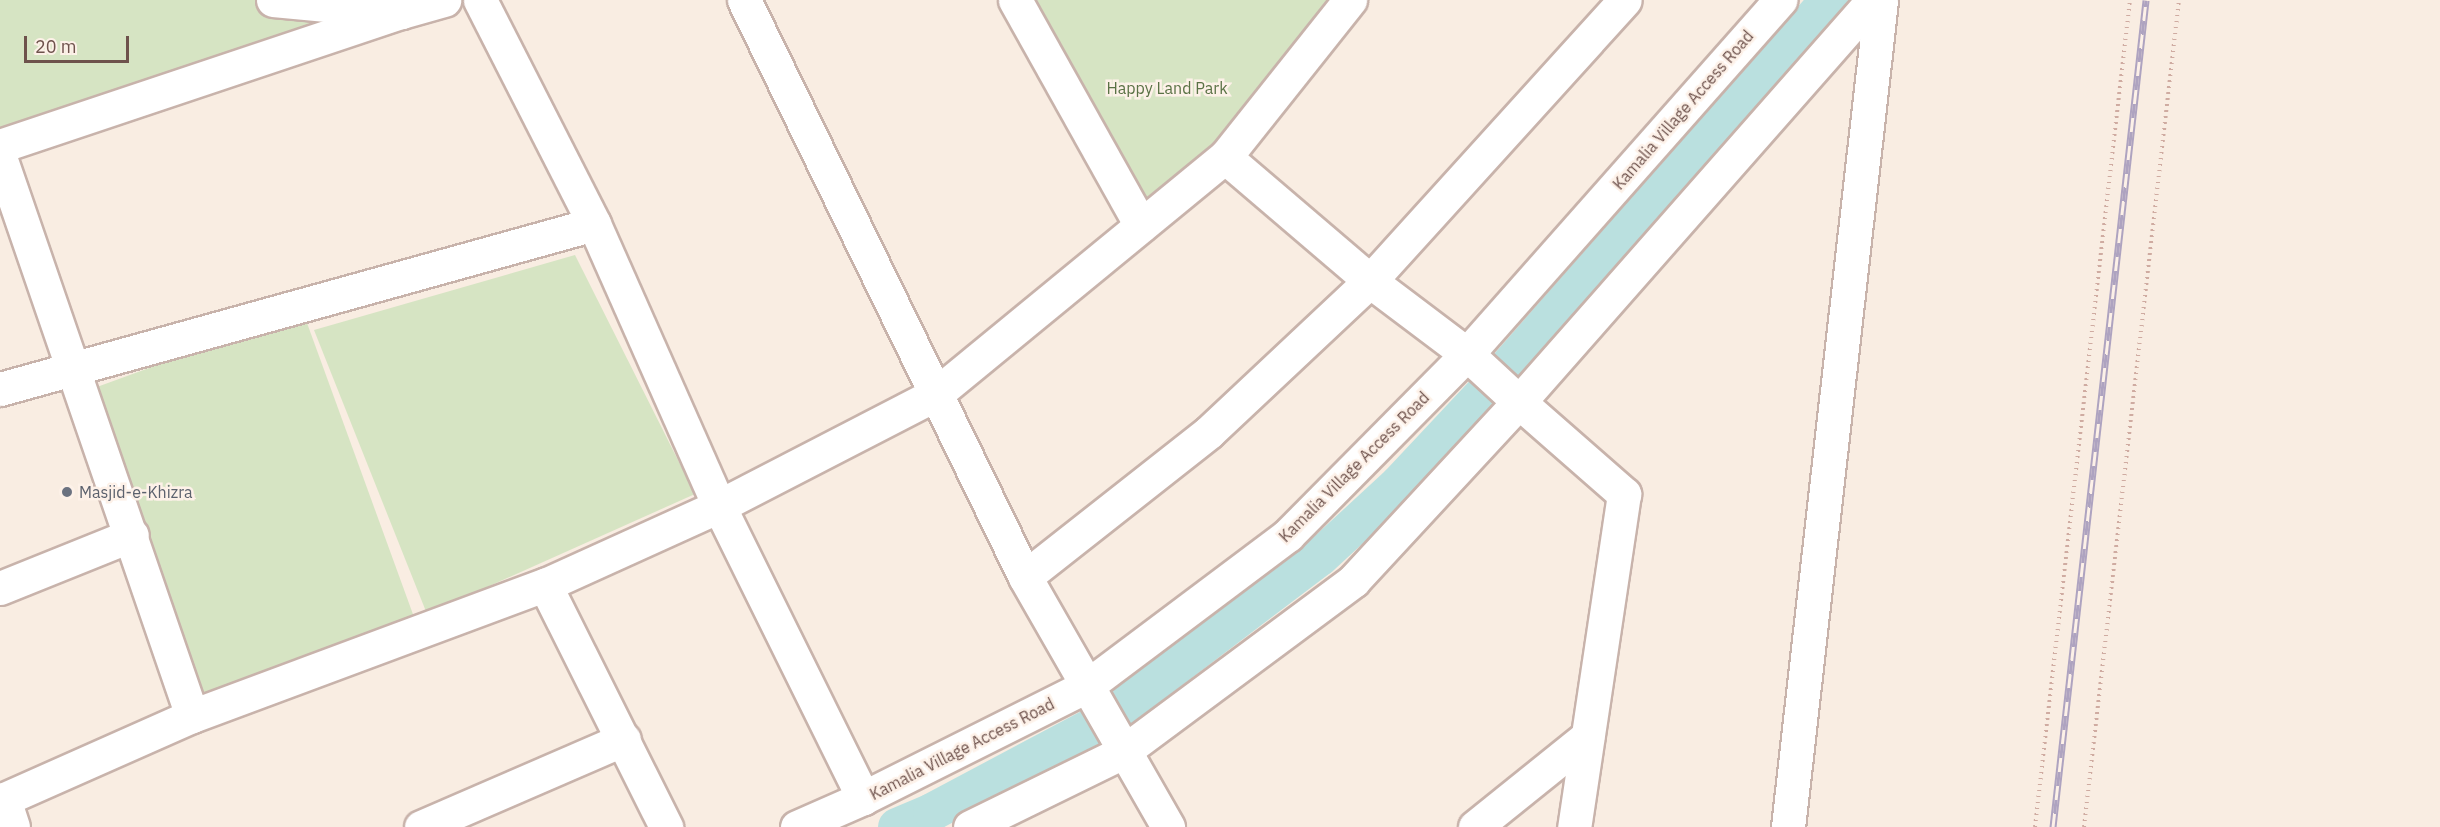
<!DOCTYPE html>
<style>
body{margin:0}
#map{position:relative;width:2440px;height:827px;overflow:hidden;background:#f9ede2;font-family:"IBM Plex Sans",sans-serif}
div>[style]{position:absolute}
[style*='--x']{left:calc(var(--x)*1px);top:calc(var(--y)*1px);width:calc(var(--w)*1px);rotate:calc(var(--a)*1deg)}
.green>*{inset:0;background:#d6e4c3;transform-origin:0 0}
.canal>*{height:38px;margin:-19px;padding:0 19px;transform-origin:19px;border-radius:19px;background:#bae0df}
.path>*{height:4px;margin-top:-2px;transform-origin:0;background:repeating-linear-gradient(90deg,#cfaba1 0 1.5px,transparent 0 6px)}
.roads{filter:drop-shadow(2px 0 #c8b3ab) drop-shadow(-2px 0 #c8b3ab) drop-shadow(0 2px #c8b3ab) drop-shadow(0 -2px #c8b3ab)}
.minor>*{height:33px;margin:-16.5px;padding:0 16.5px;transform-origin:16.5px;border-radius:16.5px;background:#fff}
.tertiary>*{height:33px;margin:-16.5px;padding:0 16.5px;transform-origin:16.5px;border-radius:16.5px;background:#fff}
.rail>*{height:7px;margin-top:-3.5px;transform-origin:0;background:repeating-linear-gradient(90deg,#fdf1e8 0 14px,#aea3c0 0 28px);box-sizing:border-box;border-block:2px solid #aea3c0}
.dots>*{width:16px;height:16px;translate:-50% -50%;box-sizing:border-box;border:3px solid #fdf1e8;border-radius:50%}
span{translate:-50% -50%;white-space:nowrap;text-align:center;line-height:1.15;-webkit-text-stroke:5px #fdf1e8;paint-order:stroke}
.park-label{font-size:16px;color:#5a7245}
.street-label{font-size:16px;color:#6e524c}
.worship-label{font-size:16px;color:#5b616d}
.left{translate:0 -50%;text-align:left}
.scale{position:absolute;left:24px;top:36px;width:105px;height:27px;box-sizing:border-box;border:3px solid #6e524c;border-top:0;padding-left:8px;font-size:18px;line-height:21px;white-space:nowrap;color:#6e524c;-webkit-text-stroke:4px #fdf1e8;paint-order:stroke}
</style>
<div id="map">
<div class="green">
<i style="clip-path:polygon(0 0,273px 0,401px 12px,0 146px)"></i>
<i style="clip-path:polygon(1016px 0,1344px 0,1141px 225px)"></i>
<i style="clip-path:polygon(575px 255px,695px 494px,427px 614px,314px 330px)"></i>
<i style="left:303px;top:312px;width:333px;height:231px;rotate:70deg"></i>
</div>
<div class="canal">
<i style="--x:897;--y:827;--w:38;--a:-23"></i>
<i style="--x:932;--y:812;--w:196;--a:-28"></i>
<i style="--x:1105;--y:720;--w:270;--a:-37.2"></i>
<i style="--x:1320;--y:557;--w:108;--a:-42.7"></i>
<i style="--x:1399;--y:484;--w:137;--a:-46.8"></i>
<i style="--x:1493;--y:384;--w:510;--a:-48.81"></i>
</div>
<div class="path">
<i style="--x:2035;--y:827;--w:832;--a:-83.45"></i>
<i style="--x:2084;--y:827;--w:832;--a:-83.45"></i>
</div>
<div class="roads">
<div class="minor">
<i style="--x:480;--y:0;--w:251;--a:63"></i>
<i style="--x:594;--y:224;--w:308;--a:66.1"></i>
<i style="--x:719;--y:506;--w:326;--a:63.7"></i>
<i style="--x:744;--y:0;--w:642;--a:64.03"></i>
<i style="--x:1025;--y:577;--w:288;--a:60.2"></i>
<i style="--x:1015;--y:0;--w:258;--a:60.8"></i>
<i style="--x:0;--y:146;--w:423;--a:-18.5"></i>
<i style="--x:0;--y:157;--w:591;--a:71.04"></i>
<i style="--x:1225;--y:157;--w:191;--a:40.5"></i>
<i style="--x:1370;--y:281;--w:121;--a:37"></i>
<i style="--x:1467;--y:354;--w:71;--a:42.7"></i>
<i style="--x:1519;--y:402;--w:536;--a:-48.63"></i>
<i style="--x:0;--y:389;--w:616;--a:-15.52"></i>
<i style="--x:1025;--y:577;--w:234;--a:-38.2"></i>
<i style="--x:1209;--y:432;--w:221;--a:-43.2"></i>
<i style="--x:1370;--y:281;--w:379;--a:-47.8"></i>
<i style="--x:545;--y:585;--w:271;--a:63.4"></i>
<i style="--x:0;--y:588;--w:142;--a:-21.9"></i>
<i style="--x:4;--y:799;--w:29;--a:72"></i>
<i style="--x:0;--y:801;--w:210;--a:-23.9"></i>
<i style="--x:192;--y:716;--w:377;--a:-20.4"></i>
<i style="--x:545;--y:585;--w:191;--a:-24.4"></i>
<i style="--x:719;--y:506;--w:244;--a:-27.3"></i>
<i style="--x:936;--y:394;--w:374;--a:-39.4"></i>
<i style="--x:1225;--y:157;--w:201;--a:-51.5"></i>
<i style="--x:421;--y:827;--w:221;--a:-23.4"></i>
<i style="--x:797;--y:827;--w:72;--a:-23.7"></i>
<i style="--x:863;--y:798;--w:250;--a:-26.6"></i>
<i style="--x:1087;--y:686;--w:251;--a:-36.9"></i>
<i style="--x:1288;--y:535;--w:255;--a:-45.3"></i>
<i style="--x:1467;--y:354;--w:473;--a:-48.5"></i>
<i style="--x:970;--y:827;--w:170;--a:-26.1"></i>
<i style="--x:1123;--y:752;--w:287;--a:-36.6"></i>
<i style="--x:1353;--y:581;--w:244;--a:-47.2"></i>
<i style="--x:1519;--y:402;--w:140;--a:41.2"></i>
<i style="--x:1624;--y:494;--w:337;--a:98.5"></i>
<i style="--x:1475;--y:827;--w:144;--a:-38.8"></i>
<i style="--x:1788;--y:827;--w:832;--a:-83.58"></i>
</div>
<div class="tertiary">
<i style="--x:273;--y:0;--w:129;--a:5.4"></i>
<i style="--x:401;--y:12;--w:45;--a:-15.6"></i>
</div>
</div>
<div class="rail">
<i style="--x:2053;--y:827;--w:832;--a:-83.58"></i>
</div>
<div class="dots">
<i style="left:67px;top:492px;background:#6b7280"></i>
</div>
<div class="park-label">
<span style="left:1167px;top:88px">Happy Land Park</span>
</div>
<div class="street-label">
<span style="left:1683px;top:110px;rotate:-49deg">Kamalia Village Access Road</span>
<span style="left:1354px;top:467px;rotate:-45deg">Kamalia Village Access Road</span>
<span style="left:962px;top:749px;rotate:-27deg">Kamalia Village Access Road</span>
</div>
<div class="worship-label">
<span class="left" style="left:79px;top:492px">Masjid-e-Khizra</span>
</div>
<div class="scale">20 m</div>
</div>
